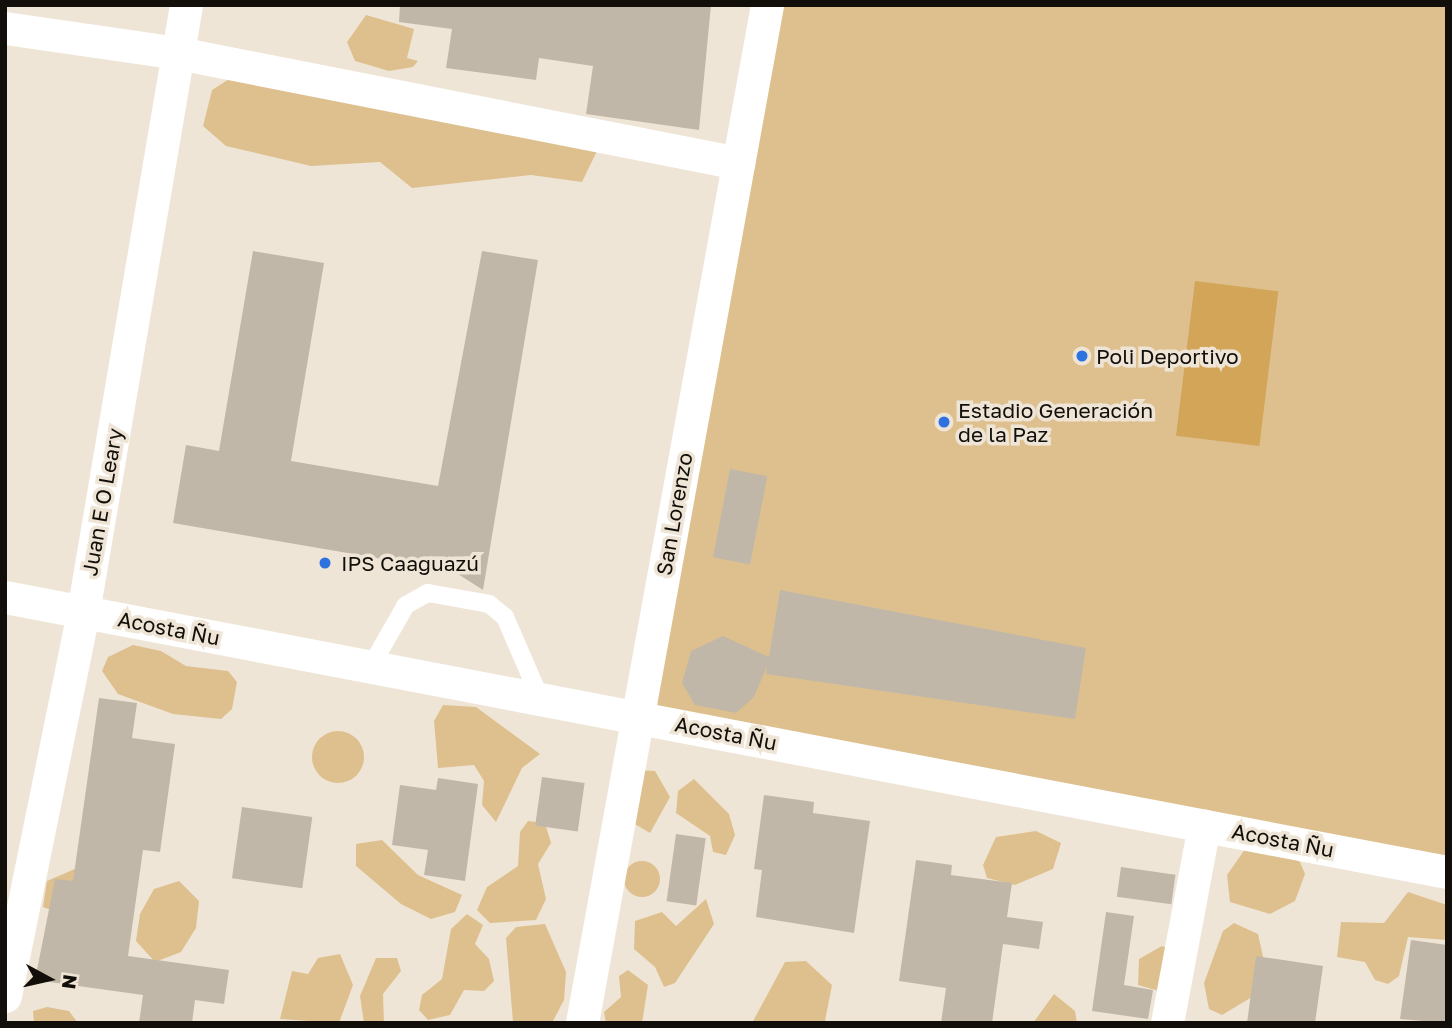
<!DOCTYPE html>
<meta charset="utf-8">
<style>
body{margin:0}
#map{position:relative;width:1452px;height:1028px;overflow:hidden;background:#efe5d6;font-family:"Golos Text",sans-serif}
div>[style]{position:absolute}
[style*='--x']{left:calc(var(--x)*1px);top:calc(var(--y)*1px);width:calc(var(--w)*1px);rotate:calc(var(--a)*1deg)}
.green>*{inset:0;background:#dec08f}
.round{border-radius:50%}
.water>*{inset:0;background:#d2a558;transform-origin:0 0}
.building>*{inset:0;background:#c1b7a8;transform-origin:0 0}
.lane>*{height:18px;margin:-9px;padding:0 9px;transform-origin:9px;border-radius:9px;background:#fff}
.street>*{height:33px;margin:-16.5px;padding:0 16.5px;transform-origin:16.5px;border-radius:16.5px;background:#fff}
.dots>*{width:19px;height:19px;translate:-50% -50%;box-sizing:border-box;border:4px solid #efe5d6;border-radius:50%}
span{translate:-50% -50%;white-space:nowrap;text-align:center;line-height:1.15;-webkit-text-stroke:7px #efe5d6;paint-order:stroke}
.poi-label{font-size:21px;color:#120f0a}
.left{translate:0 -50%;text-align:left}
.street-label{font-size:21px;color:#120f0a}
.frame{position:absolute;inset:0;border:7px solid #120f0a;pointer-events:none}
.north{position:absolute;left:14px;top:944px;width:70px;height:70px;-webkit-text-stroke:5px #efe5d6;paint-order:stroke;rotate:98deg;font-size:19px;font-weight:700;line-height:28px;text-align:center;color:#120f0a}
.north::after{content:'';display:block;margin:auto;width:24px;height:32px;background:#120f0a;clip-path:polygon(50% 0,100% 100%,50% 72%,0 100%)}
</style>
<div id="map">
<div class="green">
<i style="clip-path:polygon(777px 5px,1447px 5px,1447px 868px,656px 706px)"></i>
<i style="clip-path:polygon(366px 15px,414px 29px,407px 58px,418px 61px,413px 67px,389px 71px,355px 61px,347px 42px)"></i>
<i style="clip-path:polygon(240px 72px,597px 151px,582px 182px,531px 175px,412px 188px,380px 162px,311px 166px,226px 146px,203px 126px,212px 90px)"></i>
<i style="clip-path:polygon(133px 645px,161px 651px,186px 666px,228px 671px,237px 682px,232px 709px,221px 719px,173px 714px,118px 694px,102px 671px,108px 657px)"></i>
<i style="clip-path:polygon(443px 705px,476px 707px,540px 754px,522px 768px,496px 822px,482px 805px,484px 781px,474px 765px,438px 768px,434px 721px)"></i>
<i class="round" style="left:312px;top:731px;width:52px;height:52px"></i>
<i style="clip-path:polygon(634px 770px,655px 771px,670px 797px,650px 833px,628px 820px)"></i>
<i style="clip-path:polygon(694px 779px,729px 814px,735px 835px,726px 855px,713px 852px,710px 836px,676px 813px,678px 791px)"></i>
<i style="clip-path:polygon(528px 821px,545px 823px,551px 843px,538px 864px,546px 899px,536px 920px,490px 923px,477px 910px,487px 887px,518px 866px,520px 832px)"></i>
<i style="clip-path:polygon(1036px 831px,1061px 843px,1053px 869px,1015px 885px,987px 878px,983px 865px,996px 837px)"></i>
<i style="clip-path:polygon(382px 840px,418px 875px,462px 895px,455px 912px,431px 919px,401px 904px,356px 866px,356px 844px)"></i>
<i style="clip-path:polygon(1250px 842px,1277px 847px,1300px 862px,1305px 874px,1295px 901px,1270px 914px,1230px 902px,1227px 875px)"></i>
<i class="round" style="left:624px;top:861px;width:36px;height:36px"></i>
<i style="clip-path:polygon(84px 865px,57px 912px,43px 907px,47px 881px)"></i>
<i style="clip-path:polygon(179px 881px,199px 901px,196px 928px,181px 952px,155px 962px,136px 941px,140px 914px,154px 889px)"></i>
<i style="clip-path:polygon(1408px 892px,1447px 905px,1447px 940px,1408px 937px,1399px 976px,1388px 984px,1375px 980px,1365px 962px,1337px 957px,1341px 922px,1384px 923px)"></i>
<i style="clip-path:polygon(706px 899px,714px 924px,675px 983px,664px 987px,655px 967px,634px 949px,635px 921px,662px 912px,676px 926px)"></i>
<i style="clip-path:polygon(467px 914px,483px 925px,475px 944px,489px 959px,494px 981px,484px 991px,464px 990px,450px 1015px,428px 1020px,419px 1010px,422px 995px,442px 979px,451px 929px)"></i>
<i style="clip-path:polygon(1234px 923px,1258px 934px,1264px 961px,1252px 997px,1222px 1015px,1209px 1009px,1204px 983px,1223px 931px)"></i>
<i style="clip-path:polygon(545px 924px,566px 972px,564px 1000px,552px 1023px,513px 1022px,506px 938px,516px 927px)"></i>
<i style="clip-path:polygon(1162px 946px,1169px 949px,1159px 991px,1138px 985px,1139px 959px)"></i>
<i style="clip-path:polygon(340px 954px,353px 985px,339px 1023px,280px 1019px,292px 971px,308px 974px,318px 958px)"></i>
<i style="clip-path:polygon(376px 958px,397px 958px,401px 971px,383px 994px,384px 1023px,364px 1023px,360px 996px)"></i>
<i style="clip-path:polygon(806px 961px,832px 985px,825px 1021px,752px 1023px,785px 962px)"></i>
<i style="clip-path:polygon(628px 970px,648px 985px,642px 1023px,606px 1023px,604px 1012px,621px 997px,619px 976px)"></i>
<i style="clip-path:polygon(1054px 994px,1075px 1011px,1077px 1023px,1033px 1023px)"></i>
<i style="clip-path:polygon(47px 1007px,69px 1011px,78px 1023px,34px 1023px,33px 1011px)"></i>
</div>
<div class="water">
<i style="left:1195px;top:281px;width:84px;height:156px;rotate:7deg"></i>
</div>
<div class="building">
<i style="clip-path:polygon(400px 5px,711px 5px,699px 130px,586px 114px,593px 66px,539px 58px,536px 80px,446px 68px,452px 29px,399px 22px)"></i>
<i style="clip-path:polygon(253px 251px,324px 263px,291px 461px,438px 486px,482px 251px,538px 260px,483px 590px,458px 574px,424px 566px,173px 523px,186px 445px,219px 451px)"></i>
<i style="left:730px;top:469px;width:38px;height:90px;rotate:11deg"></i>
<i style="clip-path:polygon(780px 590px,1086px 648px,1075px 719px,766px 674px,767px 666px,754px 697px,736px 713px,695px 705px,682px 683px,691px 651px,723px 636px,769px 657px)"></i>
<i style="clip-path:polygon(99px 698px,137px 703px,132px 738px,175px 744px,160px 852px,143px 850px,128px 956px,229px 970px,224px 1004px,195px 1000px,192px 1023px,139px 1023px,143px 995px,35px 980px,55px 879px,73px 881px)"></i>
<i style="left:542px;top:777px;width:43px;height:49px;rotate:8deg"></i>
<i style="clip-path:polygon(438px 778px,478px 784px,465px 881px,424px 875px,428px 850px,392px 845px,400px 785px,436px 790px)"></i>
<i style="clip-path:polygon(764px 795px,814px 802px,813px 813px,870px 821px,854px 933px,756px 917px,762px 870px,754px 869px)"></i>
<i style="left:242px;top:807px;width:71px;height:72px;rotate:8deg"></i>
<i style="left:676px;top:834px;width:30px;height:68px;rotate:8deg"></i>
<i style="clip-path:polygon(916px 860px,952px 865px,951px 875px,1012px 883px,1007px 917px,1043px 922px,1039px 949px,1003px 944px,992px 1023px,941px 1023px,946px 988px,899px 981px)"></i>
<i style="left:1121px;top:867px;width:55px;height:30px;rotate:8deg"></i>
<i style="clip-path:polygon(1106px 912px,1134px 916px,1124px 985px,1153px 990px,1148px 1019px,1092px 1011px)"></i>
<i style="clip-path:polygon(1411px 940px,1447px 945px,1447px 1023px,1400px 1019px)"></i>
<i style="clip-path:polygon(1256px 956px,1323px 966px,1315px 1023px,1247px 1023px)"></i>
</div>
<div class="lane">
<i style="--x:371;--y:666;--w:70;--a:-60.2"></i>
<i style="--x:406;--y:605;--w:25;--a:-29"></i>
<i style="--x:428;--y:593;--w:62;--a:10.2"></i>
<i style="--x:489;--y:604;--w:21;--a:39"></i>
<i style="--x:505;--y:617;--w:88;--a:66.6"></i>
</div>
<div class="street">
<i style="--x:5;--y:28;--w:175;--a:8.2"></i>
<i style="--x:178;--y:53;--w:571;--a:11.11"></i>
<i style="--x:5;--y:597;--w:1468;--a:10.8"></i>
<i style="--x:5;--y:996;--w:392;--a:-78.5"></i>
<i style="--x:83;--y:612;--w:616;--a:-80.37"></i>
<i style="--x:582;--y:1023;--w:1035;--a:-79.7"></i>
<i style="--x:1167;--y:1023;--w:201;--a:-79.4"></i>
</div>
<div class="dots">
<i style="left:1082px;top:356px;background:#2d73e0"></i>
<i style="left:944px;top:422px;background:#2d73e0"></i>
<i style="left:325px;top:563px;background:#2d73e0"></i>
</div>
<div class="poi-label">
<span class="left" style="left:1096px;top:356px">Poli Deportivo</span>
<span class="left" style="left:958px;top:422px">Estadio Generación<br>de la Paz</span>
<span class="left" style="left:341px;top:563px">IPS Caaguazú</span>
</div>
<div class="street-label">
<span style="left:102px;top:502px;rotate:-80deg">Juan E O Leary</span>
<span style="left:674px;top:514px;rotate:-80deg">San Lorenzo</span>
<span style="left:169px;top:628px;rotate:11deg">Acosta Ñu</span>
<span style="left:726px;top:733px;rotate:11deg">Acosta Ñu</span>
<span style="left:1283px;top:840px;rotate:11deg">Acosta Ñu</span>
</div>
<div class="frame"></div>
<div class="north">N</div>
</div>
